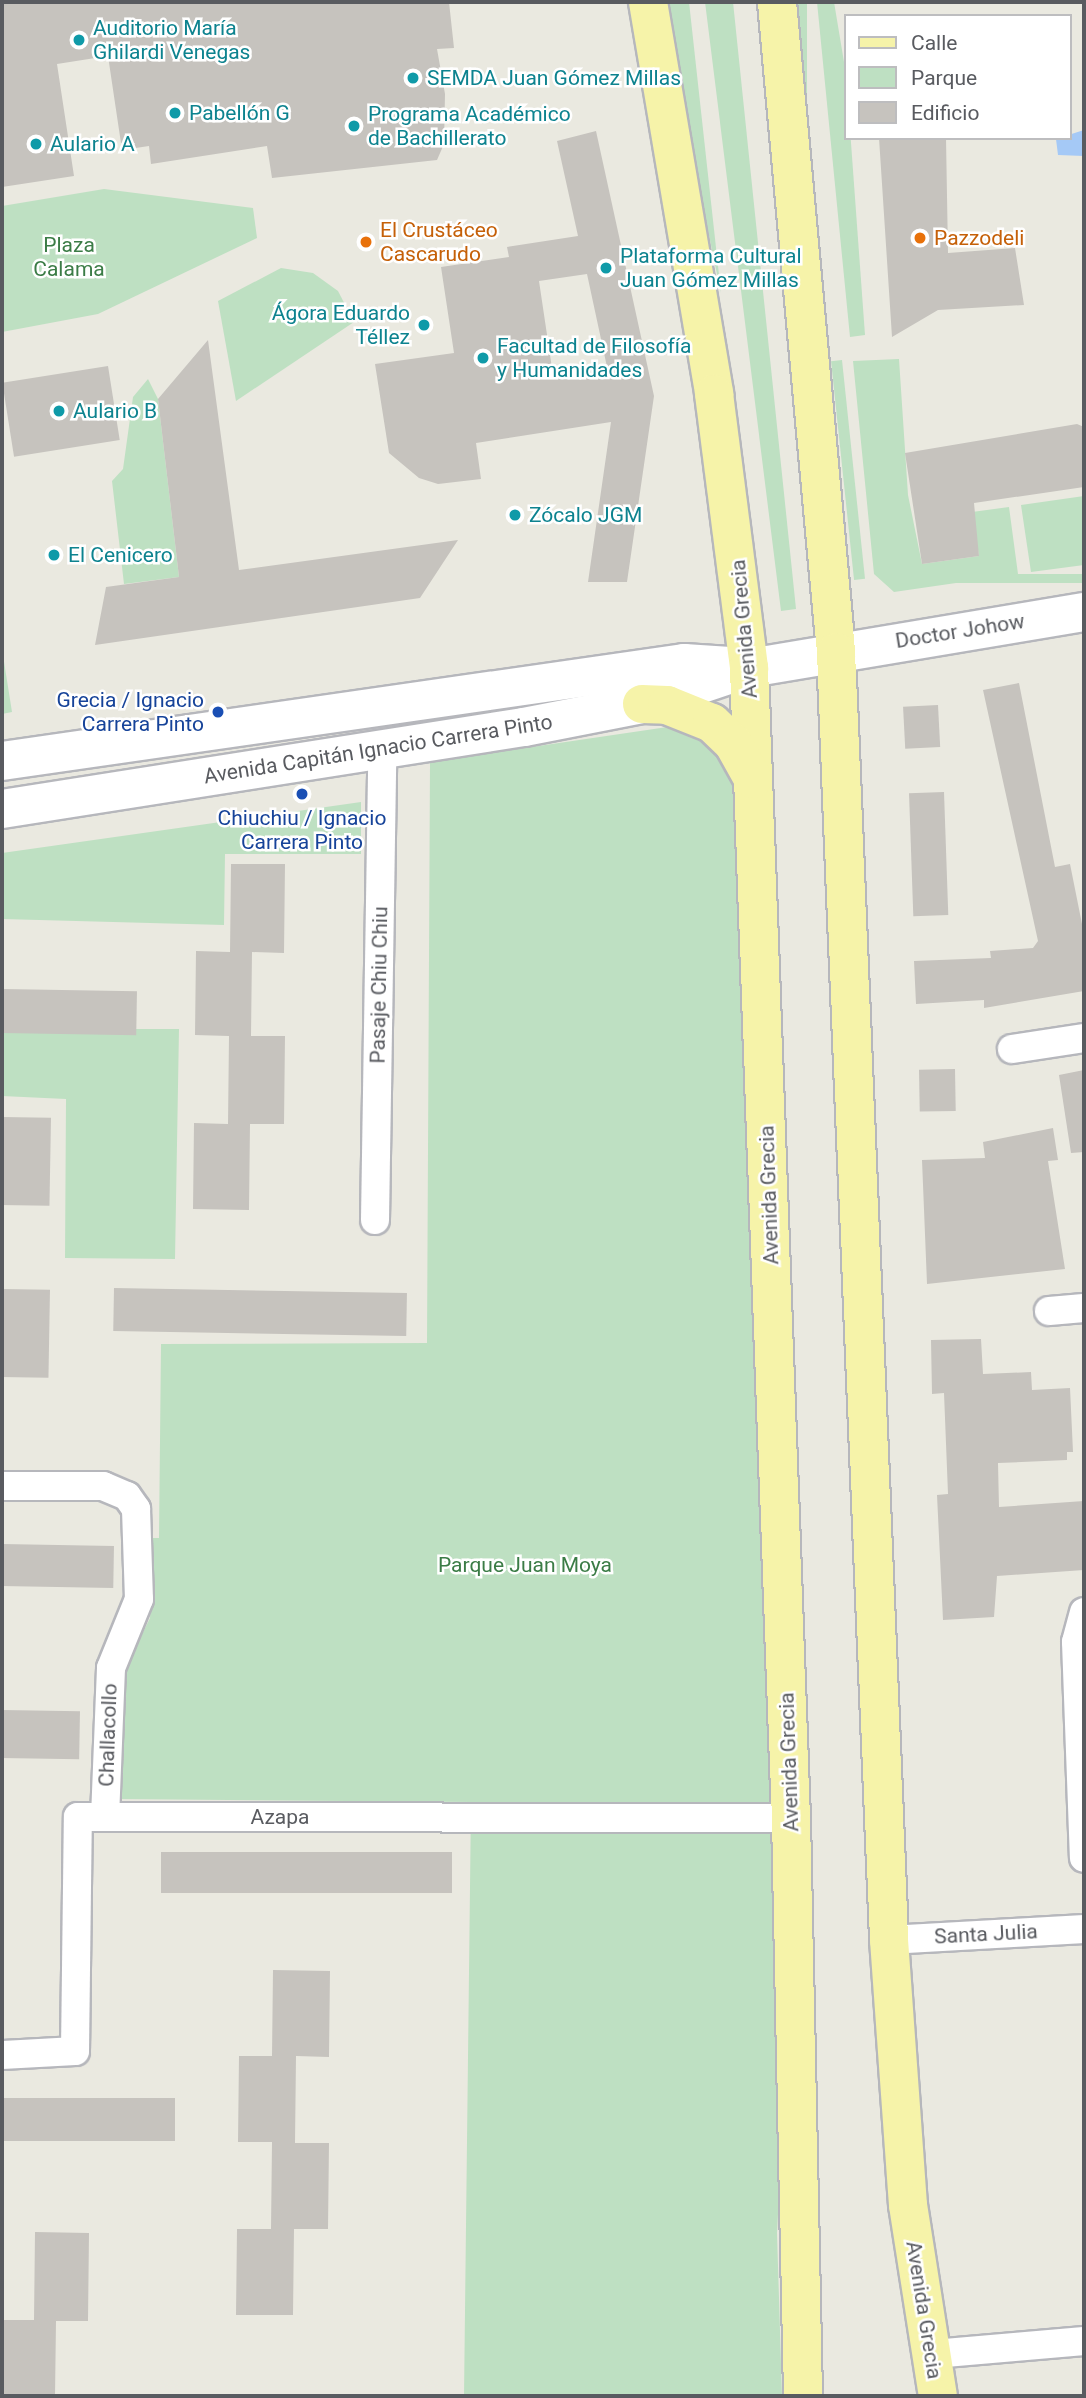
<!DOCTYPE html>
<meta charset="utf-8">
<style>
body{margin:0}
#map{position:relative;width:1086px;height:2398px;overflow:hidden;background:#eae9e0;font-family:Roboto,sans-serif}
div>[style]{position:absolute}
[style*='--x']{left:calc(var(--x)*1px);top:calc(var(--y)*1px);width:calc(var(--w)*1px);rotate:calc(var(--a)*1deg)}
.green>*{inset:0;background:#bee0c2;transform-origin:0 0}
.water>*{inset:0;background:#a5c9f6}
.building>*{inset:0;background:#c6c3be;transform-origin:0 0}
.roads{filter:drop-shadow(2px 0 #b6b7bc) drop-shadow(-2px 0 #b6b7bc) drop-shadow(0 2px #b6b7bc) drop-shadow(0 -2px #b6b7bc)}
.street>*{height:28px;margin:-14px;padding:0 14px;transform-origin:14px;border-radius:14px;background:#fff}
.secondary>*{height:38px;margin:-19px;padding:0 19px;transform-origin:19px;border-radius:19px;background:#fff}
.primary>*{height:38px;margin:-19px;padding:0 19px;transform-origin:19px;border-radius:19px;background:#f6f3a9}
.dots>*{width:19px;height:19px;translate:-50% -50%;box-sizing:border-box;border:4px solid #fff;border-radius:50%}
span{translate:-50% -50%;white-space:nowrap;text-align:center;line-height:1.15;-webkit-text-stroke:5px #fff;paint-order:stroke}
.culture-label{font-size:21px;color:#0d838f}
.left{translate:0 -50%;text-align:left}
.right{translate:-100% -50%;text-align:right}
.food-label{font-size:21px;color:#c56008}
.park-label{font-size:21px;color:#3b7c46}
.street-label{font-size:21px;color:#595b60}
.transit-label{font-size:21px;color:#164399}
.frame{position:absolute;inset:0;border:4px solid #595b60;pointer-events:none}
.legend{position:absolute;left:844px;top:14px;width:228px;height:126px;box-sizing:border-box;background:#fff;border:2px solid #bdbdbf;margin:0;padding:9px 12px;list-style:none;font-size:21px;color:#595b60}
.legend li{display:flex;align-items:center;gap:14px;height:35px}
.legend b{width:35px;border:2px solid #bdbdbf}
</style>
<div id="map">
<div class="green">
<i style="clip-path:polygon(661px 2px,689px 2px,721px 293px,664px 20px)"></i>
<i style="clip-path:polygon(705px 2px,733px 2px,796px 609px,781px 611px)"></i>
<i style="left:795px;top:2px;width:12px;height:338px"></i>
<i style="clip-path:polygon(817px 2px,834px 2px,846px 74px,865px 335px,850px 337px)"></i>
<i style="clip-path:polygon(104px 189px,253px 208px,257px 238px,98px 314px,2px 332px,2px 206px)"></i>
<i style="clip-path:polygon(281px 268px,313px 273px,338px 291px,354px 322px,236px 401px,218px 301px)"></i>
<i style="clip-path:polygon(899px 359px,908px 495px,922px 564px,979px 556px,972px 512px,1009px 507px,1018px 574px,894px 592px,874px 574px,853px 361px)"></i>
<i style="left:842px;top:360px;width:220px;height:11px;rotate:84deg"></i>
<i style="clip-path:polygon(148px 379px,158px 399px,179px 577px,124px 584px,112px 481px,123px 469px,133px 397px)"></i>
<i style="clip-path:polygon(1084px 496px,1084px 565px,1031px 572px,1021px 505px)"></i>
<i style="left:1084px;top:574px;width:9px;height:192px;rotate:90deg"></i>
<i style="clip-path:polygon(2px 649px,12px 712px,2px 714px)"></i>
<i style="clip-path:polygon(681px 725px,735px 762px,787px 2044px,777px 2233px,782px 2396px,464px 2396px,471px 1802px,117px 1799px,122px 1675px,150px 1618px,153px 1538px,159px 1538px,161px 1344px,427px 1343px,430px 762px)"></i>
<i style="clip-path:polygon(361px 802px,361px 854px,225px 854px,224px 925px,2px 919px,2px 853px)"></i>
<i style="clip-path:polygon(2px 1029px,179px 1029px,175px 1259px,65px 1258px,66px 1099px,2px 1096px)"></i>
</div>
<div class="water">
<i style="clip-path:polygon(1084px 130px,1084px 156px,1058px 155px,1056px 139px)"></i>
</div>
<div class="building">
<i style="clip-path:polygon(2px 2px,449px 2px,454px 48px,437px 49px,445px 94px,444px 144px,437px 160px,272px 178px,267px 146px,151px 164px,149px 146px,122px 150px,108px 56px,57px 64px,74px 176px,2px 187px)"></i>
<i style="clip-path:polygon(evenodd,596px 131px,654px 396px,627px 582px,588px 582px,611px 422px,476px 443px,481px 479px,438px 484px,419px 478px,389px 453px,375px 364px,454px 353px,441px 267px,509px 257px,507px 247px,578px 236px,557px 141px,596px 131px,587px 274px,607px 367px,553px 375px,539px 281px,587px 274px)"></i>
<i style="clip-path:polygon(879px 138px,946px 138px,948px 253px,1015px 248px,1024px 305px,938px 310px,892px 337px)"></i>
<i style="clip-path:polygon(208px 340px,239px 570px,458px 540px,420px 598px,95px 645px,106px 587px,179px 577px,158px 399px)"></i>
<i style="left:108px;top:366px;width:75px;height:107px;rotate:81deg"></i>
<i style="clip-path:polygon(1077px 424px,1084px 427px,1084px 487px,974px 503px,979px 556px,922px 564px,905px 453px)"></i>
<i style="clip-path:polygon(1019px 683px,1055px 867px,1070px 864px,1084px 934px,1084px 991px,984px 1008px,984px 1000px,916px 1004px,914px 961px,991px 958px,990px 951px,1033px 948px,1038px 941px,983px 690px)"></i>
<i style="left:938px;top:705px;width:42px;height:35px;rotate:87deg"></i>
<i style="left:944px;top:792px;width:123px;height:35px;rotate:88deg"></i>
<i style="clip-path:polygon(231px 864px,285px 864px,284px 953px,252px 952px,251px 1036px,285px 1036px,284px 1124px,250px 1124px,249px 1210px,193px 1209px,194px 1123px,228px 1124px,229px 1036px,195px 1035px,196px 951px,230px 952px)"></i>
<i style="left:2px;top:989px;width:135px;height:44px;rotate:1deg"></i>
<i style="left:955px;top:1069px;width:42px;height:36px;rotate:89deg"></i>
<i style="clip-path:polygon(1084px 1070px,1084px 1152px,1071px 1153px,1059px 1075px)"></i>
<i style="left:2px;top:1117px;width:49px;height:88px;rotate:1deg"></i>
<i style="clip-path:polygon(1053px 1128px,1058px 1160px,1048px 1161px,1065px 1269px,927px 1284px,922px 1160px,985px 1158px,983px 1142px)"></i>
<i style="left:114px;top:1288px;width:293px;height:43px;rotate:1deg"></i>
<i style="left:2px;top:1289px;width:48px;height:88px;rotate:1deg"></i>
<i style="clip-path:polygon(981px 1339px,983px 1374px,1031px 1372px,1032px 1390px,1070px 1388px,1073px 1452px,1067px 1452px,1067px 1460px,998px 1463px,999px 1507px,1084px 1501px,1084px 1570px,997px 1576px,994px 1617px,943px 1620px,937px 1495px,948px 1494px,944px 1393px,932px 1394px,931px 1340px)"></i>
<i style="left:2px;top:1544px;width:112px;height:42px;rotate:1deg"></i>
<i style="left:2px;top:1710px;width:78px;height:48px;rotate:1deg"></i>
<i style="left:161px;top:1852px;width:291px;height:41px"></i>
<i style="clip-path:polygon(273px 1970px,330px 1971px,329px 2057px,296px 2056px,295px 2143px,329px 2143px,328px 2229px,294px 2229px,293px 2315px,236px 2315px,237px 2229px,271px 2229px,272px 2142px,238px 2142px,239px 2056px,272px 2056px)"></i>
<i style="left:2px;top:2098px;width:173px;height:43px"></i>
<i style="clip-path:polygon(35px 2232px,89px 2233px,88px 2321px,56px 2321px,55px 2396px,2px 2396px,2px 2320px,34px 2320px)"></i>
</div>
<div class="roads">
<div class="street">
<i style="--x:1012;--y:1049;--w:73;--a:-8.7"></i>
<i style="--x:375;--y:1220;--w:471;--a:-89.1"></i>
<i style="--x:1049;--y:1311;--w:35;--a:-5"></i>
<i style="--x:2;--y:1486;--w:101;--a:0"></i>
<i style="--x:103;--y:1486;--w:26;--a:23"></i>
<i style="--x:127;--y:1496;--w:16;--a:55"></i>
<i style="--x:136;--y:1509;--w:90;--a:88.1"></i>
<i style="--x:139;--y:1599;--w:74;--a:112.1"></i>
<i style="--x:111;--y:1668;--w:149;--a:92.3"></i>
<i style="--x:1084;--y:1612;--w:31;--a:105"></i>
<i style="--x:1076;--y:1642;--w:216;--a:87.9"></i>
<i style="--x:889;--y:1940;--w:195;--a:-3.2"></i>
<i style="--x:2;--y:2055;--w:73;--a:-3.1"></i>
<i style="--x:75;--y:2051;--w:234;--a:-89.3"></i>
<i style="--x:78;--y:1817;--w:713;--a:0.08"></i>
<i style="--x:933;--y:2354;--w:152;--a:-4.9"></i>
</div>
<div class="secondary">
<i style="--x:2;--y:761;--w:689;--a:-8.18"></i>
<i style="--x:684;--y:663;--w:61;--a:3.8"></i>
<i style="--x:2;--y:809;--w:528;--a:-8.93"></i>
<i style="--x:524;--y:727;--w:120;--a:-11"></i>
<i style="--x:642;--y:704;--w:113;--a:-18.6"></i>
<i style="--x:749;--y:668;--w:340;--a:-9.5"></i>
</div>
<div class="primary">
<i style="--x:648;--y:2;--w:398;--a:80.4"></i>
<i style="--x:714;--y:394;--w:276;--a:82.7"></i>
<i style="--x:749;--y:668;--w:1151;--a:87.91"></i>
<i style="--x:791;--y:1818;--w:578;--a:88.81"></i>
<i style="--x:777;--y:2;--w:653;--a:84.81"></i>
<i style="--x:836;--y:652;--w:1289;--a:87.64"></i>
<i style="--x:889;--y:1940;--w:266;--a:85.9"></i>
<i style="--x:908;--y:2205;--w:193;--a:81.1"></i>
<i style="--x:642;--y:704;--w:25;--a:2"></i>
<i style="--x:667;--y:705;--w:48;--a:21.8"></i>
<i style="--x:712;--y:723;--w:29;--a:44"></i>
<i style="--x:733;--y:743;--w:41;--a:60.9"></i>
</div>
</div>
<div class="dots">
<i style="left:79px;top:40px;background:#0f9aa8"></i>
<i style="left:413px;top:78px;background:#0f9aa8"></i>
<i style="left:175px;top:113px;background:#0f9aa8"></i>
<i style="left:354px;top:126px;background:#0f9aa8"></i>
<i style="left:36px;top:144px;background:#0f9aa8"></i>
<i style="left:920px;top:238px;background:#e8710a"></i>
<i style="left:366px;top:242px;background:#e8710a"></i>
<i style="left:606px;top:268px;background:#0f9aa8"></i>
<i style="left:424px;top:325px;background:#0f9aa8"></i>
<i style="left:483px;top:358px;background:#0f9aa8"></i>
<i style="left:59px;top:411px;background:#0f9aa8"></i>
<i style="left:515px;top:515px;background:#0f9aa8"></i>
<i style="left:54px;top:555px;background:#0f9aa8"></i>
<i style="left:218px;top:712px;background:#1a4fb4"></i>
<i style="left:302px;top:794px;background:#1a4fb4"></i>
</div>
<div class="culture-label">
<span class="left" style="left:93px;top:40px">Auditorio María<br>Ghilardi Venegas</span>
<span class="left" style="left:427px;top:78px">SEMDA Juan Gómez Millas</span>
<span class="left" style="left:189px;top:113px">Pabellón G</span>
<span class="left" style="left:368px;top:126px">Programa Académico<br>de Bachillerato</span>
<span class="left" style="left:50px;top:144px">Aulario A</span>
<span class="left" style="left:620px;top:268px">Plataforma Cultural<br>Juan Gómez Millas</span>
<span class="right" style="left:410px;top:325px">Ágora Eduardo<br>Téllez</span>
<span class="left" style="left:497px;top:358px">Facultad de Filosofía<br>y Humanidades</span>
<span class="left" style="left:73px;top:411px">Aulario B</span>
<span class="left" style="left:529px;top:515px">Zócalo JGM</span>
<span class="left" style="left:68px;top:555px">El Cenicero</span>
</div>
<div class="food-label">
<span class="left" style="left:380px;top:242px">El Crustáceo<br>Cascarudo</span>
<span class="left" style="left:934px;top:238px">Pazzodeli</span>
</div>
<div class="park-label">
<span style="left:69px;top:257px">Plaza<br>Calama</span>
<span style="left:525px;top:1565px">Parque Juan Moya</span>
</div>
<div class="street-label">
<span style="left:744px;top:629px;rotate:-95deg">Avenida Grecia</span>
<span style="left:960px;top:631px;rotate:-9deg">Doctor Johow</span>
<span style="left:378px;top:749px;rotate:-9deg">Avenida Capitán Ignacio Carrera Pinto</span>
<span style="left:379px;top:985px;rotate:-89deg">Pasaje Chiu Chiu</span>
<span style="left:769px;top:1195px;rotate:-92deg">Avenida Grecia</span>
<span style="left:108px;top:1735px;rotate:-88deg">Challacollo</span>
<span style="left:789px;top:1762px;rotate:-92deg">Avenida Grecia</span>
<span style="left:280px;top:1817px">Azapa</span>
<span style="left:986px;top:1934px;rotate:-3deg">Santa Julia</span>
<span style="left:924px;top:2310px;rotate:81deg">Avenida Grecia</span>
</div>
<div class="transit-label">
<span class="right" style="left:204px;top:712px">Grecia / Ignacio<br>Carrera Pinto</span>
<span style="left:302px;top:830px">Chiuchiu / Ignacio<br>Carrera Pinto</span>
</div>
<div class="frame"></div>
<ul class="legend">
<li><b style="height:9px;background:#f6f3a9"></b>Calle</li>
<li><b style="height:19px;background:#bee0c2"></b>Parque</li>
<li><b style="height:19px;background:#c6c3be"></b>Edificio</li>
</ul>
</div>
